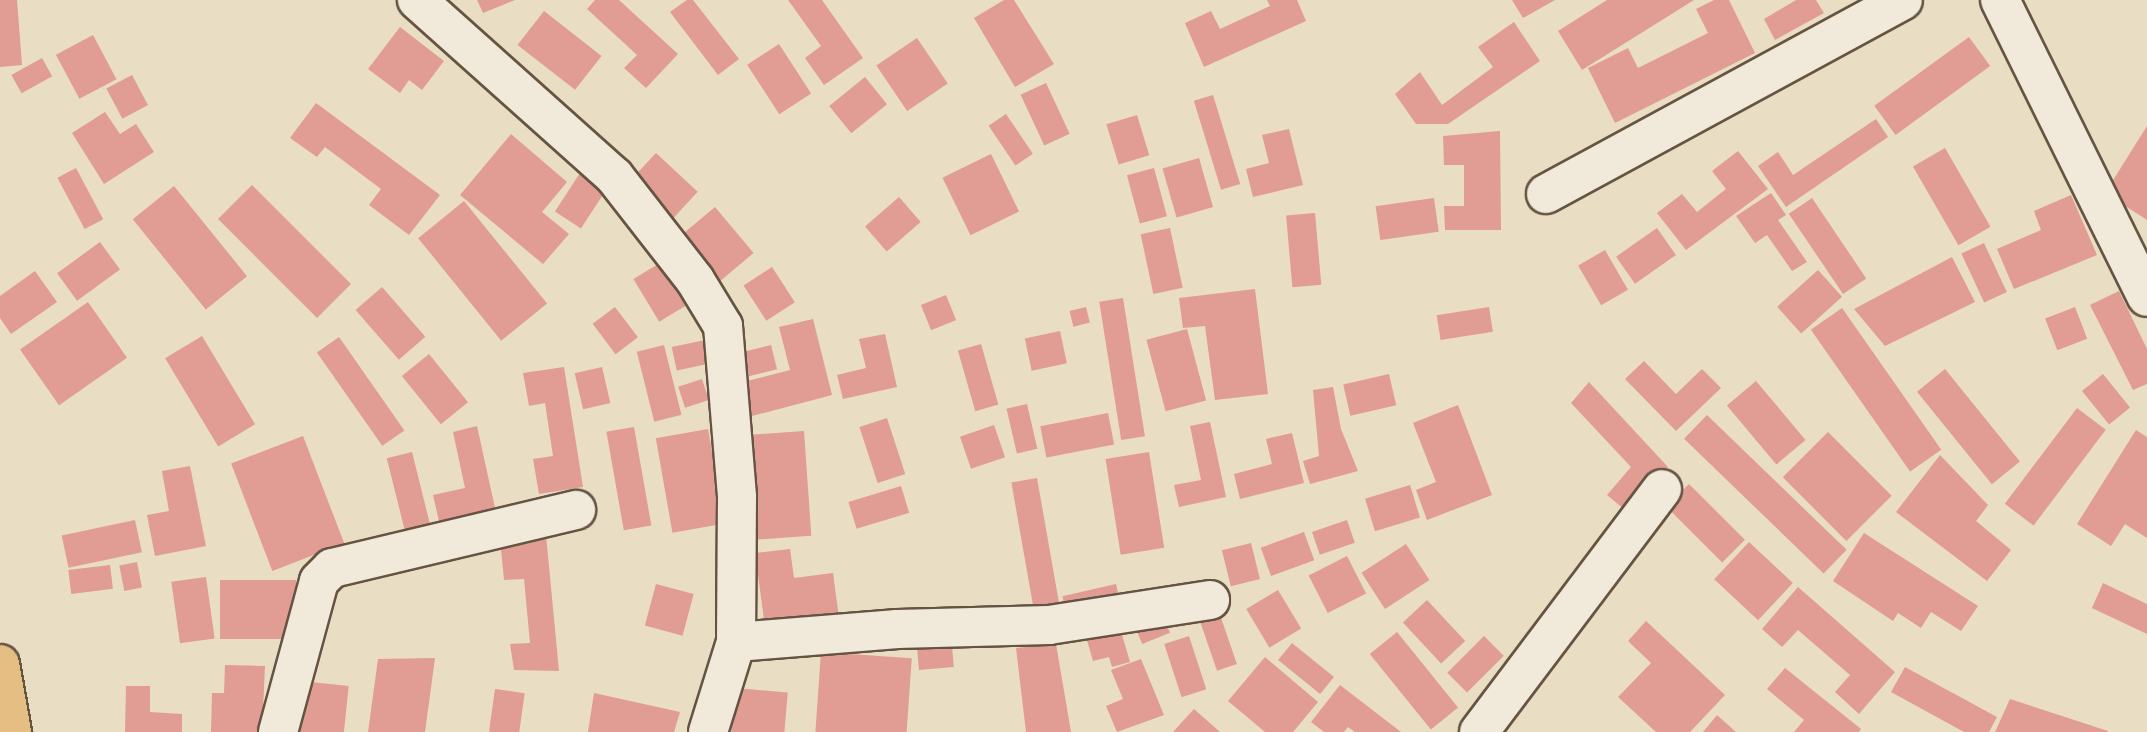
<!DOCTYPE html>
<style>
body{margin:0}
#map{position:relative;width:2147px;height:732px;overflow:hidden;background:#e9ddc4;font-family:"IM FELL Double Pica",serif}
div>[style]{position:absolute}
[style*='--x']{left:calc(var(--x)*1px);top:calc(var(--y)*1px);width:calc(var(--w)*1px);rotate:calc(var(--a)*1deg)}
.building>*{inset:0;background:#e19c94;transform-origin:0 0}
.roads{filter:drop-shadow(2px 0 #665442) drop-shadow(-2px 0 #665442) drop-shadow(0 2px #665442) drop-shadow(0 -2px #665442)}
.minor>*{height:38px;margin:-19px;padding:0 19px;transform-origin:19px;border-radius:19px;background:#f1e9d9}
.trunk>*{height:38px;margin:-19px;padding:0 19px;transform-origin:19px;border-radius:19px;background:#e4be82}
span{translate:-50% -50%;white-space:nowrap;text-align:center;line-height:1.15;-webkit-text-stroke:6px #f1e9d9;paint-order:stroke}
</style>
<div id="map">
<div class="building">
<i style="clip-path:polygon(0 0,17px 0,22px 65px,0 67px)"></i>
<i style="clip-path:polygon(477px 0,515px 0,483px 13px)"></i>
<i style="clip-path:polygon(595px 0,619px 0,678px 54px,646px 88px,624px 68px,637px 55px,587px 9px)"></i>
<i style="clip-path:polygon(687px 0,693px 0,739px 59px,718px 75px,670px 12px)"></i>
<i style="clip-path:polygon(788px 0,822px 0,863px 58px,824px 85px,805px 58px,821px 46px)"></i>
<i style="clip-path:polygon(1004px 0,1014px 0,1054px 64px,1015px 87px,974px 18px)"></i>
<i style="clip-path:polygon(1267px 0,1297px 0,1306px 21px,1204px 67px,1185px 23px,1211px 11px,1220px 29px,1270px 6px)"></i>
<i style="clip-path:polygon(1512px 0,1555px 0,1523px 18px)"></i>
<i style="clip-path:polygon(1607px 0,1694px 0,1582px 70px,1558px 31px)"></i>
<i style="clip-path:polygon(1714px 0,1729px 0,1755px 53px,1615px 123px,1588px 68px,1628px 48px,1638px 68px,1708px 33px,1696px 9px)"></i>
<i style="clip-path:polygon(1796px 0,1816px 0,1824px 13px,1775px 40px,1764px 19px)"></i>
<i style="left:544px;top:11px;width:73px;height:43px;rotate:38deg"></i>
<i style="clip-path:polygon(1514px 22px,1540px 61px,1448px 124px,1416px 124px,1395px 94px,1420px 72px,1442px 105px,1493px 67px,1478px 47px)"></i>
<i style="clip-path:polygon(400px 27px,444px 61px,422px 90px,409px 80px,400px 93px,368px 69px)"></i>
<i style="left:93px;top:35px;width:50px;height:42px;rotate:62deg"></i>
<i style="left:1969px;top:37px;width:36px;height:117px;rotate:54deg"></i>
<i style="left:917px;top:38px;width:55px;height:49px;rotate:56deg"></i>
<i style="left:779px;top:44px;width:59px;height:38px;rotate:57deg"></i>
<i style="left:42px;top:58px;width:21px;height:35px;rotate:61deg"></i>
<i style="left:132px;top:75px;width:34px;height:29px;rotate:62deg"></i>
<i style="left:865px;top:77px;width:35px;height:46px;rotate:51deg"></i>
<i style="left:1046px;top:83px;width:56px;height:28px;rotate:65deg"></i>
<i style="left:1213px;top:95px;width:93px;height:20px;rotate:73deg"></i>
<i style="clip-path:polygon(316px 103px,440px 195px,409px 235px,369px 205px,381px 189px,325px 147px,317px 157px,290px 138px)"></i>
<i style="clip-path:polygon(105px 112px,120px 134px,136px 124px,154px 152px,104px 184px,72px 133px)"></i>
<i style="left:1006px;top:114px;width:48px;height:21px;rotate:56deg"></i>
<i style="left:1137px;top:115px;width:42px;height:32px;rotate:73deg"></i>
<i style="clip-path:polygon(1876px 119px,1888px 137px,1786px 207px,1758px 166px,1778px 152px,1793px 175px)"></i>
<i style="clip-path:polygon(2147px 126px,2147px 220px,2105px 193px)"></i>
<i style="clip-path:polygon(1289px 129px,1303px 185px,1253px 197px,1246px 169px,1269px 163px,1262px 135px)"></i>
<i style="clip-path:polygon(1500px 131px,1501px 230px,1445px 230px,1444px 206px,1464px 206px,1464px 165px,1444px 165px,1443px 136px)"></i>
<i style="clip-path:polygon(511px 134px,567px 182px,542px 212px,569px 234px,543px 264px,460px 195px)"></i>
<i style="left:1945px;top:148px;width:91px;height:37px;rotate:60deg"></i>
<i style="clip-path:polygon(1738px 151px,1768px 189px,1686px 250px,1657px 213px,1682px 194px,1697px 212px,1726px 189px,1712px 171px)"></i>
<i style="left:656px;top:153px;width:57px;height:40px;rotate:43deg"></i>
<i style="left:991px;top:154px;width:64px;height:54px;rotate:64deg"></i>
<i style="left:1199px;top:158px;width:51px;height:38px;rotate:74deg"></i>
<i style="left:76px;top:168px;width:58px;height:21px;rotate:62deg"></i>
<i style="left:1154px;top:168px;width:50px;height:28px;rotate:75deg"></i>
<i style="left:580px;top:173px;width:31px;height:46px;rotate:33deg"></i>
<i style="left:252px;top:185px;width:140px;height:48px;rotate:45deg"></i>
<i style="left:174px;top:186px;width:116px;height:53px;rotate:51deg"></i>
<i style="clip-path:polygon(1771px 193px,1786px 215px,1778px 220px,1807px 262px,1792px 271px,1767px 235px,1755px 243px,1736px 216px)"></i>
<i style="clip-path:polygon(2071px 195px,2097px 255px,2014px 289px,1997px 249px,2041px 230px,2034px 211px)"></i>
<i style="left:899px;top:197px;width:33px;height:45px;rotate:49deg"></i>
<i style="left:1434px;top:198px;width:34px;height:59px;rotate:82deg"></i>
<i style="left:1812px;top:198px;width:97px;height:28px;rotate:56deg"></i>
<i style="left:464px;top:201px;width:132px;height:59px;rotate:51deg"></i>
<i style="left:715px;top:207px;width:60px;height:44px;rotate:50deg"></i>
<i style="left:1315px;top:213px;width:72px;height:29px;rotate:85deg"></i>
<i style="left:1170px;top:228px;width:61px;height:30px;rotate:78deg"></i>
<i style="left:1657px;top:228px;width:33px;height:50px;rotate:55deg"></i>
<i style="left:100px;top:242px;width:34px;height:53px;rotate:54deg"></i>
<i style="left:1984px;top:243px;width:54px;height:25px;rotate:65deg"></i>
<i style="left:1605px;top:250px;width:46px;height:31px;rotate:60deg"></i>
<i style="clip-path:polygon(1952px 257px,1975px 302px,1885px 346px,1854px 309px)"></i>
<i style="left:660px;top:263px;width:50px;height:31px;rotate:59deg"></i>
<i style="left:772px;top:267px;width:42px;height:34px;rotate:57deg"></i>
<i style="left:1818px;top:270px;width:36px;height:55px;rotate:48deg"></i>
<i style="clip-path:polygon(35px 271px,57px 302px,11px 334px,0 318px,0 296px)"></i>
<i style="left:382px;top:287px;width:66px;height:35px;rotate:49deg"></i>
<i style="clip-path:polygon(1255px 289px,1268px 394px,1215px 400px,1205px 326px,1183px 328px,1179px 298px)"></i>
<i style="clip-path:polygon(2119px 291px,2147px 349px,2147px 384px,2133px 390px,2090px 305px)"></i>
<i style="left:946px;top:295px;width:27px;height:27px;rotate:68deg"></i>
<i style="left:1123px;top:298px;width:140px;height:24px;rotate:81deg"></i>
<i style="left:88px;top:302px;width:68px;height:83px;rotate:55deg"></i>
<i style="left:615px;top:307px;width:38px;height:28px;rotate:53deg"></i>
<i style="left:1086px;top:307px;width:16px;height:17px;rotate:76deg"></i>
<i style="left:1489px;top:307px;width:25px;height:53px;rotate:81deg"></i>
<i style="left:2075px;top:307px;width:34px;height:32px;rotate:69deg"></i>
<i style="left:1842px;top:308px;width:173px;height:38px;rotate:55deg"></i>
<i style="clip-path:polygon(813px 319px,832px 395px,752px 416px,743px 382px,790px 370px,779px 327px)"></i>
<i style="left:1187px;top:329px;width:74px;height:42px;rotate:75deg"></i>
<i style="left:1060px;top:331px;width:33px;height:36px;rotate:78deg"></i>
<i style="clip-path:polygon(885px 334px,897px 387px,843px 399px,837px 375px,866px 368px,859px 339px)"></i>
<i style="left:202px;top:336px;width:103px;height:43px;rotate:59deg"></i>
<i style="left:339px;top:337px;width:114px;height:27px;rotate:55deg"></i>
<i style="left:705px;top:340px;width:24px;height:34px;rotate:78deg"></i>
<i style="left:981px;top:344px;width:63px;height:24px;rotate:74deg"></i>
<i style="left:664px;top:345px;width:72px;height:28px;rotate:76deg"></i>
<i style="left:771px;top:345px;width:25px;height:35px;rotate:76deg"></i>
<i style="left:429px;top:354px;width:62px;height:35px;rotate:51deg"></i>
<i style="clip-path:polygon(1644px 361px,1676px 394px,1702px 369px,1721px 388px,1676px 431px,1625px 379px)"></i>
<i style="clip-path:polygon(564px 367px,583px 487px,539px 494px,533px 459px,553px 456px,545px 403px,529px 406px,523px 373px)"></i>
<i style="left:602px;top:367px;width:37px;height:28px;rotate:77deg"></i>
<i style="left:1945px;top:369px;width:119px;height:36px;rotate:51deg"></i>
<i style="left:1389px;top:374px;width:32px;height:47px;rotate:77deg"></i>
<i style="left:2103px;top:374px;width:43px;height:27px;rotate:51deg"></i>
<i style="left:702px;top:379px;width:22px;height:25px;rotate:72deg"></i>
<i style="left:1756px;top:381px;width:77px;height:38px;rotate:50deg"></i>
<i style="clip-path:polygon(1589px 382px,1668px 467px,1630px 514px,1607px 495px,1631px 467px,1571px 403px)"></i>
<i style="clip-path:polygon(1333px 387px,1341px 429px,1358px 471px,1310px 484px,1303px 461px,1319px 456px,1313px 390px)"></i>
<i style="left:1027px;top:404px;width:46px;height:21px;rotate:77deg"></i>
<i style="clip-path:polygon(1458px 405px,1492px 495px,1427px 520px,1416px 490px,1436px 482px,1413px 423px)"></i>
<i style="left:2077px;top:408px;width:36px;height:120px;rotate:37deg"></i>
<i style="left:1108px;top:413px;width:32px;height:69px;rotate:79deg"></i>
<i style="left:1707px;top:415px;width:194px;height:33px;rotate:44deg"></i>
<i style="left:887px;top:418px;width:59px;height:29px;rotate:72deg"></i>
<i style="clip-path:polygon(1210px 422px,1226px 497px,1179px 507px,1174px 485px,1201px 480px,1190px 426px)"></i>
<i style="left:994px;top:425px;width:34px;height:36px;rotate:71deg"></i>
<i style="clip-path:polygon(477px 426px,497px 517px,441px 530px,433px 495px,465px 488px,453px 432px)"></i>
<i style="left:634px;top:427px;width:100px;height:28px;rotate:80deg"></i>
<i style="left:708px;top:429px;width:96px;height:53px;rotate:80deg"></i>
<i style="clip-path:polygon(2136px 430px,2147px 437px,2147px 538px,2125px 524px,2111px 546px,2077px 524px)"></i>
<i style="left:804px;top:431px;width:105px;height:57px;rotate:86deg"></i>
<i style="left:1828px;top:432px;width:90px;height:64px;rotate:45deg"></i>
<i style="clip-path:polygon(1292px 433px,1304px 483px,1240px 499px,1234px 474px,1272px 464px,1266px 439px)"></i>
<i style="left:303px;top:436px;width:115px;height:77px;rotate:69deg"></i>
<i style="left:412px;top:452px;width:85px;height:26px;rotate:76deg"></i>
<i style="left:1149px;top:452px;width:97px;height:44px;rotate:81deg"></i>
<i style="clip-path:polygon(1940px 455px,1988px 505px,1976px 521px,2011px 550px,1987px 581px,1896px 512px)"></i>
<i style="clip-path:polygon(190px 466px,206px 546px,155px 556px,147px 515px,169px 511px,162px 471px)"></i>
<i style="left:1037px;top:478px;width:134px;height:26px;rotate:80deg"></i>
<i style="left:1689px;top:484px;width:79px;height:32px;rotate:45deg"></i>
<i style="left:1410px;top:485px;width:34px;height:47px;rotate:73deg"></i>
<i style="left:901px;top:486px;width:28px;height:55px;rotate:73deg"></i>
<i style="left:135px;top:520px;width:33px;height:75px;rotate:78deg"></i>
<i style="left:1347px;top:520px;width:24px;height:37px;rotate:71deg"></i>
<i style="left:1304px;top:532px;width:30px;height:46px;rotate:70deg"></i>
<i style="clip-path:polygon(1864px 533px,1978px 606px,1961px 631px,1931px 612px,1921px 628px,1898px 613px,1893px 621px,1833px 581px)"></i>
<i style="clip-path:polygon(546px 535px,559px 671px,514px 670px,510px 644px,530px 643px,524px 579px,504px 580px,500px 539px)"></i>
<i style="left:1749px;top:542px;width:60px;height:51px;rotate:43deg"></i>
<i style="left:1251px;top:543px;width:37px;height:30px;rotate:76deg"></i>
<i style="left:1406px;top:544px;width:43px;height:53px;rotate:57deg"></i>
<i style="clip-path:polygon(790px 549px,794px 578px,833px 573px,839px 618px,765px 627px,755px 553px)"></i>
<i style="left:1347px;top:556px;width:42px;height:43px;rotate:63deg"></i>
<i style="left:137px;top:562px;width:26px;height:18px;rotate:79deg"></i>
<i style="left:110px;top:565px;width:24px;height:42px;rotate:83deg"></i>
<i style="left:206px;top:577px;width:62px;height:35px;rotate:82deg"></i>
<i style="left:220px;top:580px;width:76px;height:59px"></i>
<i style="clip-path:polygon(2103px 583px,2147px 604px,2147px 634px,2092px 608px)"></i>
<i style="left:656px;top:584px;width:39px;height:43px;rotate:15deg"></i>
<i style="left:1116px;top:584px;width:17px;height:55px;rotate:77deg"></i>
<i style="clip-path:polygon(1798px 587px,1895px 672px,1859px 714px,1835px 692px,1850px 675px,1798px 630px,1782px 647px,1762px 629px)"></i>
<i style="left:1278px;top:590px;width:45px;height:37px;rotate:59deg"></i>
<i style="left:1427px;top:600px;width:56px;height:33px;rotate:47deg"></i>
<i style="left:1219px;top:612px;width:55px;height:21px;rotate:71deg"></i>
<i style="left:1164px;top:618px;width:16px;height:30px;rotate:68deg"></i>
<i style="clip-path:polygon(1118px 621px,1130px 662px,1112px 667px,1109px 657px,1093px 661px,1084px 630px)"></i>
<i style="clip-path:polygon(1646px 621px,1725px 695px,1690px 732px,1656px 732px,1618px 697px,1651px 663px,1628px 641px)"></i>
<i style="left:1397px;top:632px;width:97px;height:35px;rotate:51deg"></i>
<i style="left:1189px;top:636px;width:56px;height:26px;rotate:72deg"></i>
<i style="left:1484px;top:636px;width:28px;height:52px;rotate:45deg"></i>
<i style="left:1292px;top:643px;width:54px;height:22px;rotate:39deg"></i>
<i style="clip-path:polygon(1056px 644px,1071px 732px,1026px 732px,1016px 648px)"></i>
<i style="left:952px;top:646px;width:21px;height:35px;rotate:85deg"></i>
<i style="left:821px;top:652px;width:91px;height:80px;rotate:4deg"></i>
<i style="clip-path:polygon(1265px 657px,1318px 702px,1293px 732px,1265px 732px,1228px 701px)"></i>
<i style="clip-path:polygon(435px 658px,425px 732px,368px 732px,378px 659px)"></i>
<i style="clip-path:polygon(1141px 659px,1164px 715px,1117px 732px,1106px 706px,1123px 699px,1111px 670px)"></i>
<i style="clip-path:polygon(225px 665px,265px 666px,262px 732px,211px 732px,212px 693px,224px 693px)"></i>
<i style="clip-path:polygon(1905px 667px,1997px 717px,1989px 732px,1964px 732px,1891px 692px)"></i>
<i style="clip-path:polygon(1785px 668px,1861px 729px,1859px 732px,1794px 732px,1804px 720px,1767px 689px)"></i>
<i style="left:301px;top:681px;width:48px;height:51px;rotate:6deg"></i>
<i style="clip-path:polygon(1340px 685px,1401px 732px,1355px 732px,1348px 727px,1344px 732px,1324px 732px,1311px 722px)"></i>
<i style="clip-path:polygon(126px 686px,150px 686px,150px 712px,182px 714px,182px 732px,125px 732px)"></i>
<i style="left:735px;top:688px;width:53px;height:44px;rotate:5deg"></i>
<i style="left:495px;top:689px;width:30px;height:43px;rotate:8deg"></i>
<i style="clip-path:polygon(594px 693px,680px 712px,674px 732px,588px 732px)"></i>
<i style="clip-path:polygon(2010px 699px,2108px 731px,2108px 732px,1995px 732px)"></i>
<i style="clip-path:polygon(1194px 709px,1220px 732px,1173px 732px)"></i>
<i style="clip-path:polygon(1717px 715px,1736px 732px,1703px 732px)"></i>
</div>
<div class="roads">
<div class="minor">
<i style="--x:417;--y:0;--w:264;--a:41.8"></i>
<i style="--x:614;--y:176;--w:132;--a:52.1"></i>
<i style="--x:695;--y:280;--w:54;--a:58.7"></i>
<i style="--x:723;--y:326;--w:172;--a:85.3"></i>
<i style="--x:737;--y:497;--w:145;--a:90.4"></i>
<i style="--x:736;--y:642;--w:94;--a:107.3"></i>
<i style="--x:2000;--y:0;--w:331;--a:63.7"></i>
<i style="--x:1546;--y:194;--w:406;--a:-28.5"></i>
<i style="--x:736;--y:642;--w:162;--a:-4.6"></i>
<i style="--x:897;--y:629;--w:152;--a:-1.5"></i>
<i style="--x:1049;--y:625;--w:163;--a:-8.8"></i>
<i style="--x:278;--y:732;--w:156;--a:-74.8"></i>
<i style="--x:319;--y:581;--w:18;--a:-45"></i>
<i style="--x:332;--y:568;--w:251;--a:-13.4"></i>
<i style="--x:1479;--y:732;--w:304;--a:-53"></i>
</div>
<div class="trunk">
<i style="--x:0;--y:664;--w:69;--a:80"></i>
</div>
</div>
</div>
